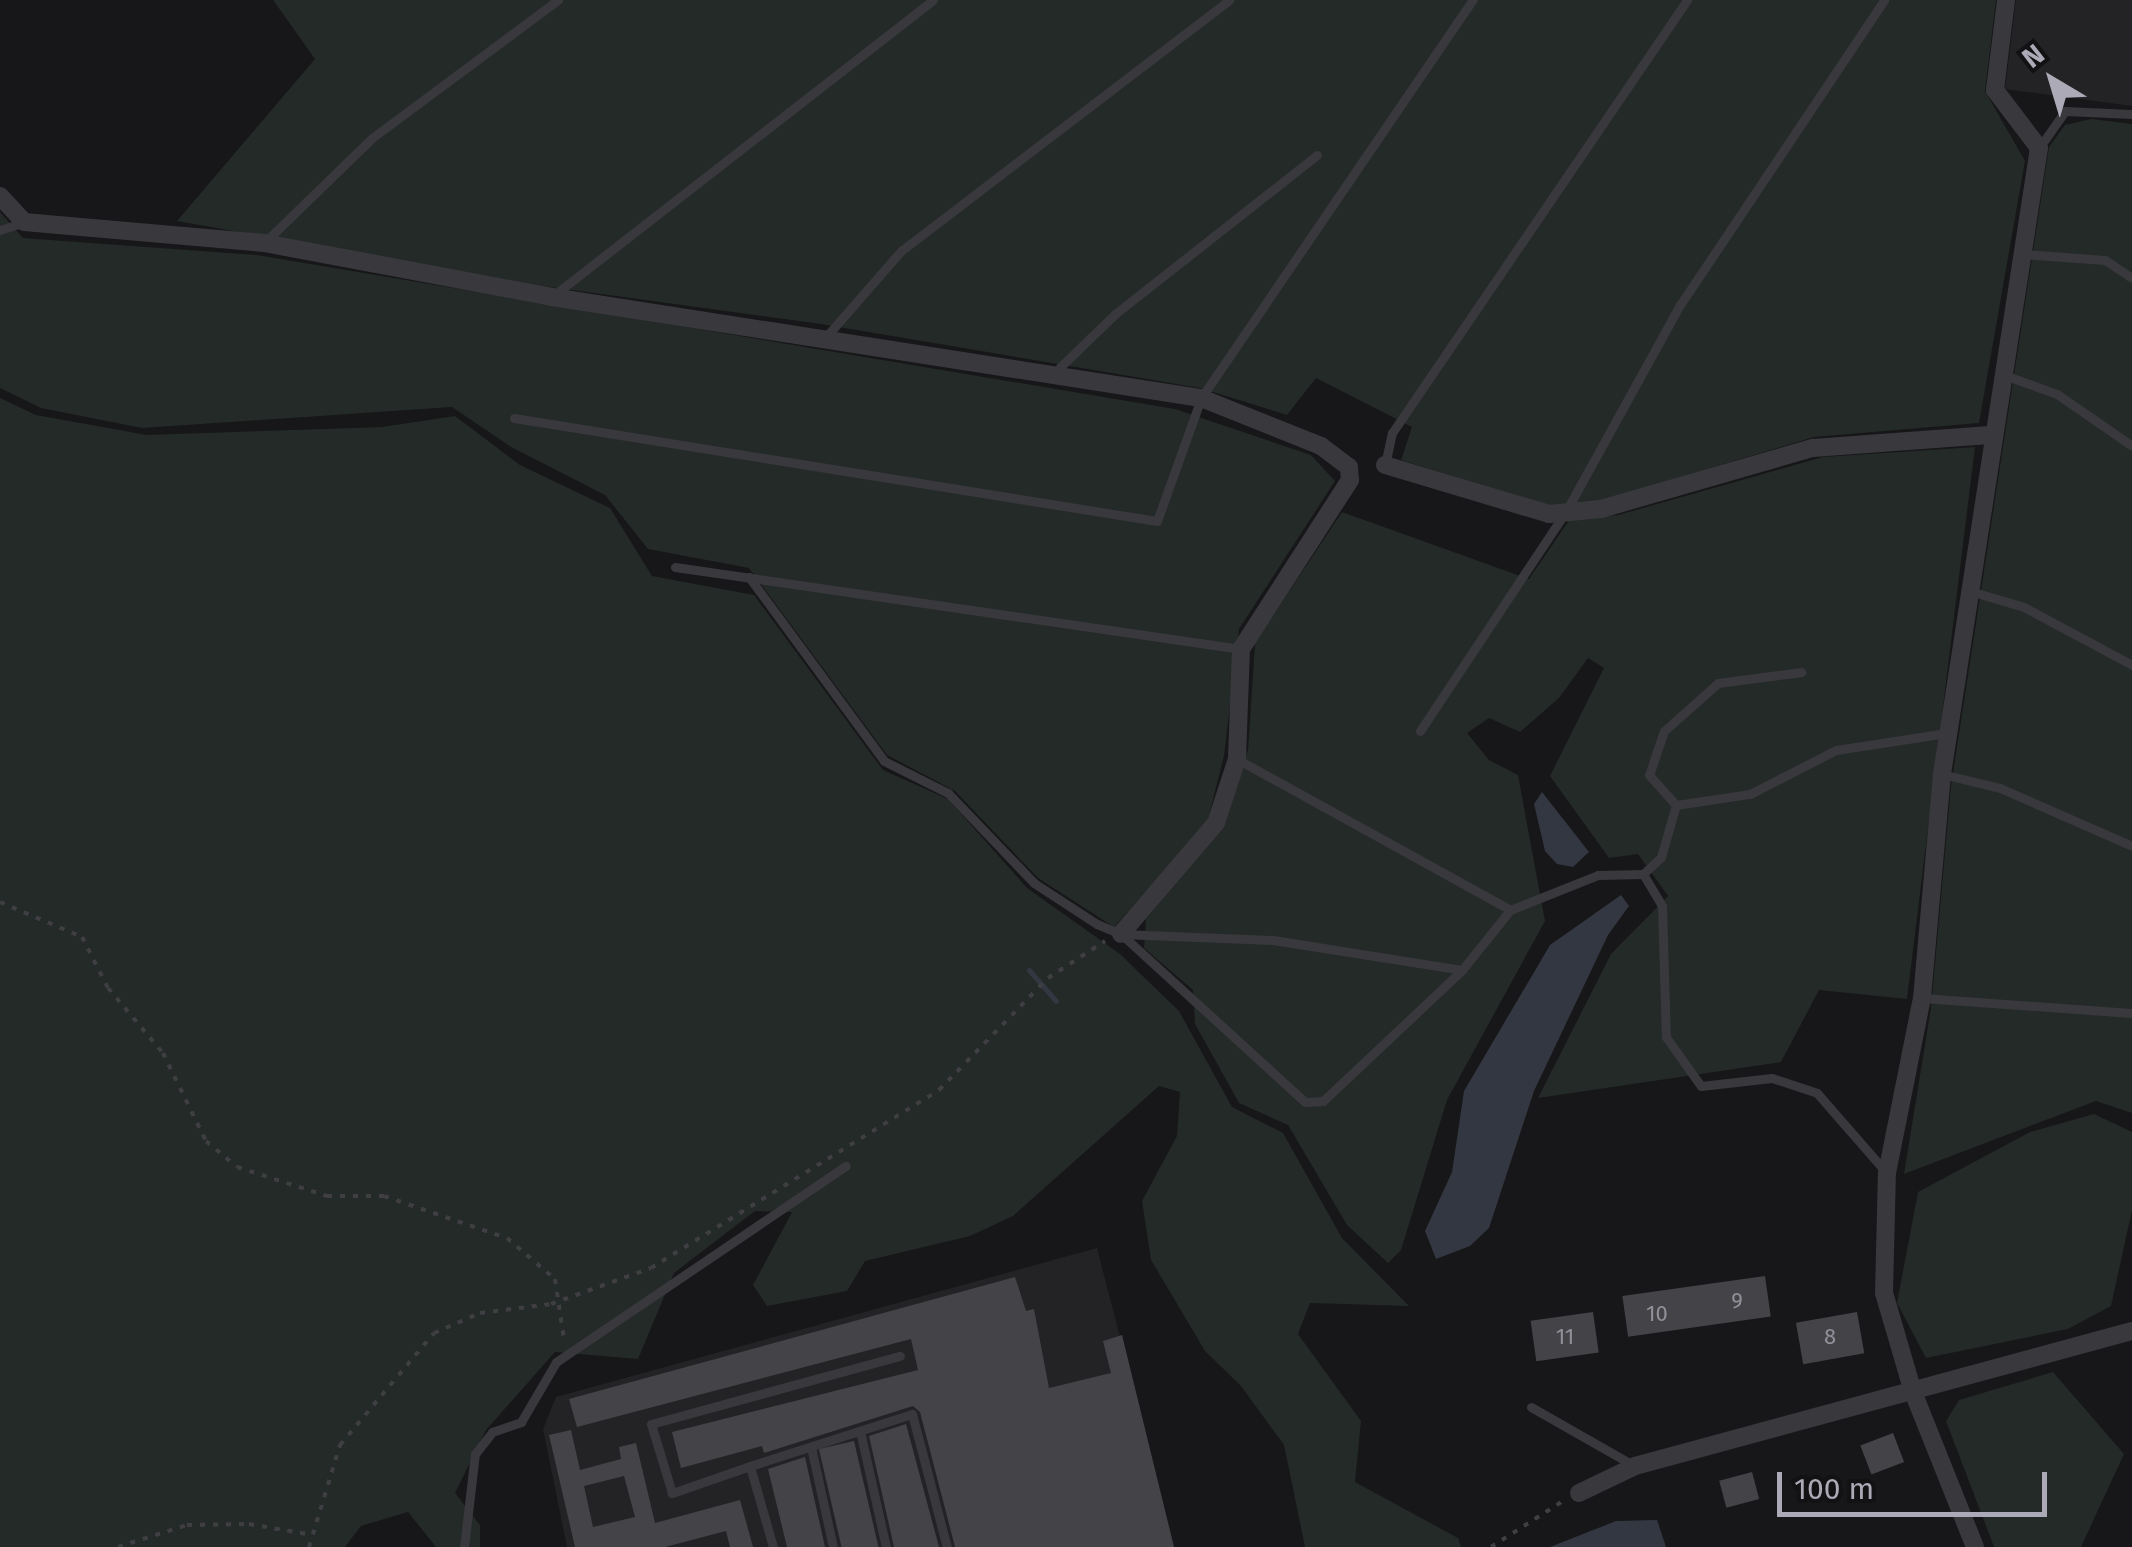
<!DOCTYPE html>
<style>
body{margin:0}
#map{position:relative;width:2132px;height:1547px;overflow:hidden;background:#171618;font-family:"Fira Sans",sans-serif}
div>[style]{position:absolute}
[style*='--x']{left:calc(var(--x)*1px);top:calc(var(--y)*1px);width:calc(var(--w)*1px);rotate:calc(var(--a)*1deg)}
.built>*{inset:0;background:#232325}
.green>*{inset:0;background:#232a27}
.water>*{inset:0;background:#333741}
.stream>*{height:5px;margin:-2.5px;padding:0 2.5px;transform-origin:2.5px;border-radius:2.5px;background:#333741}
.building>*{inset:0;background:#444448;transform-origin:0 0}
.path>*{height:4px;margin-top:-2px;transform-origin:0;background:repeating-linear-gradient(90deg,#3f3e43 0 5px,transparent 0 13px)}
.service>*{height:9px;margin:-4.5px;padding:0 4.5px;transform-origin:4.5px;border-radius:4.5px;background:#39383d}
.minor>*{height:18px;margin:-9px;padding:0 9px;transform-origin:9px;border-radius:9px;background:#39383d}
span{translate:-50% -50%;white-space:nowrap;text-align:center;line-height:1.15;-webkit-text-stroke:8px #121113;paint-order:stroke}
.number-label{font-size:22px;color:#91909a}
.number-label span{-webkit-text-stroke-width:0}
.north{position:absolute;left:2002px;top:30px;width:100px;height:100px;-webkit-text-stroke:8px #121113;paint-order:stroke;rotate:322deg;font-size:28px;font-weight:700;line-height:40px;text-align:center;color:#abaab6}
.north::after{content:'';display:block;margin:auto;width:35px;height:45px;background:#abaab6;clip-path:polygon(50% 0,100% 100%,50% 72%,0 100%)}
.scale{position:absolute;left:1777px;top:1472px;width:270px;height:45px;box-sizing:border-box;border:5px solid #abaab6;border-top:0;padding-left:12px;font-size:30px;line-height:35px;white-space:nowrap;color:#abaab6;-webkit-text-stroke:8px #121113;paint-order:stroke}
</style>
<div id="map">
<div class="built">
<i style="clip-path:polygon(2016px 0,2132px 0,2132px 106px,2005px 89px)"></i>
<i style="clip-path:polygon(1097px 1248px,1174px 1547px,567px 1547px,543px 1429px,556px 1397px)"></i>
</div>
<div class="green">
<i style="clip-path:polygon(273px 0,1996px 0,1985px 91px,2025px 161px,1979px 423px,1814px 437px,1600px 501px,1550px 506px,1401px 460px,1412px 427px,1316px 378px,1287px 415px,1200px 388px,821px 324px,543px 286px,177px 221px,315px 59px)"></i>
<i style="clip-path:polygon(2091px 119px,2132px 124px,2132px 1113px,2096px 1101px,1904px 1174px,1931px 1008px,1951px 786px,2049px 147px,2065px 125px)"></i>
<i style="clip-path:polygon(0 212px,23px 238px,257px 255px,1175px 409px,1311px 455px,1335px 481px,1239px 629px,1224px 756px,1207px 823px,1114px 927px,1038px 878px,955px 791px,887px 755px,749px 568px,648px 549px,605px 495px,511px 447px,452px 407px,142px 428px,41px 408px,0 388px)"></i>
<i style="clip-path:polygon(0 398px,36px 415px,147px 435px,382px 427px,455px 416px,520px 465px,610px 508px,652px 576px,754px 595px,883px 770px,948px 799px,1027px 888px,1120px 954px,1179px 1011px,1232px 1107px,1283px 1133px,1342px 1238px,1409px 1306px,1310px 1303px,1298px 1334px,1361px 1421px,1355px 1482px,1458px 1538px,1461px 1547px,1305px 1547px,1284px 1445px,1241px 1386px,1205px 1351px,1151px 1260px,1142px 1201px,1177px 1136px,1180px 1092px,1159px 1086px,1013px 1216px,970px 1236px,865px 1261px,847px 1291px,767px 1306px,753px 1285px,792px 1212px,755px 1211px,674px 1273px,638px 1359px,555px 1352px,486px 1430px,455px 1493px,480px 1525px,480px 1547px,436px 1547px,408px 1512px,361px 1526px,345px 1547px,0 1547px)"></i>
<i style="clip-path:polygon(1975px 447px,1907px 999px,1819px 990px,1781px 1062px,1538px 1098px,1611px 954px,1668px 896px,1638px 854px,1609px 858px,1550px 776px,1604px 668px,1588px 658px,1559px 698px,1520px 732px,1489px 718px,1467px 733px,1489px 760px,1518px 775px,1545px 921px,1447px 1100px,1401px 1250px,1388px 1263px,1347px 1225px,1288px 1125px,1239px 1103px,1195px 1024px,1193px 990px,1144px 948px,1146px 919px,1220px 828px,1248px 750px,1255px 643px,1342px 512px,1529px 579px,1570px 519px,1618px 515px,1823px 457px)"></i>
<i style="clip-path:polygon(2094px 1114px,2132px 1132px,2132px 1210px,2111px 1306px,2068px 1329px,1926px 1358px,1897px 1303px,1918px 1192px,2030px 1132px)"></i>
<i style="clip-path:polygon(2053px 1372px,2124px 1454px,2081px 1547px,1994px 1547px,1946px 1421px,1959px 1400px)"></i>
</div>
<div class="water">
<i style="clip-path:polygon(1542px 792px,1589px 852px,1573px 867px,1557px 864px,1545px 851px,1534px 804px)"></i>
<i style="clip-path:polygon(1621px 895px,1629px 906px,1608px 935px,1534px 1091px,1489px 1228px,1470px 1246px,1436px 1259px,1425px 1231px,1452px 1172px,1464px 1091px,1550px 945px)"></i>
<i style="clip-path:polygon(1657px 1520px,1666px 1547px,1550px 1547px,1616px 1521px)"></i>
</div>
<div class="stream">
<i style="--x:1029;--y:970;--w:41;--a:48.9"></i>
</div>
<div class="building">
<i style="left:1765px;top:1276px;width:41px;height:144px;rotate:82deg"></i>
<i style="clip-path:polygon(1015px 1277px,1026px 1311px,1034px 1309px,1049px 1388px,1111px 1373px,1103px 1341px,1122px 1335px,1174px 1547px,955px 1547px,920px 1412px,913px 1406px,764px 1453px,762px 1446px,681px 1468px,672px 1432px,918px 1370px,911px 1339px,577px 1427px,569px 1399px)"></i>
<i style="left:1593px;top:1312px;width:41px;height:63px;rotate:82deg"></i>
<i style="left:1857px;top:1312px;width:42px;height:62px;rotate:80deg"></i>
<i style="clip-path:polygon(906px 1424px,939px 1547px,894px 1547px,869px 1436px)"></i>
<i style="clip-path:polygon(evenodd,571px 1430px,580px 1470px,621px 1459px,619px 1447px,636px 1443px,655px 1523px,740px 1500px,753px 1547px,730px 1547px,726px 1531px,665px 1547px,575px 1547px,549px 1435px,571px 1430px,624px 1476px,635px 1517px,593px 1527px,584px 1486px,624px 1476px)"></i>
<i style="left:1893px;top:1433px;width:31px;height:35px;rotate:69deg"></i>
<i style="left:854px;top:1441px;width:109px;height:36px;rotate:77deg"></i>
<i style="clip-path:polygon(805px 1457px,825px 1547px,787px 1547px,768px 1469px)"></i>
<i style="left:1752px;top:1472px;width:28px;height:34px;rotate:75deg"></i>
</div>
<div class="path">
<i style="--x:0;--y:902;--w:89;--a:23.1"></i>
<i style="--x:82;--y:937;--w:57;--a:63"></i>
<i style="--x:108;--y:988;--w:85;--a:49.8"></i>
<i style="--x:163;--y:1053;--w:98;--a:64"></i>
<i style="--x:206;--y:1141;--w:40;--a:40"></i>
<i style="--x:237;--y:1167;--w:95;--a:17.9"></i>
<i style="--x:327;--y:1196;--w:57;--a:0"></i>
<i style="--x:384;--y:1196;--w:130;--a:18.9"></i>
<i style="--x:507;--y:1238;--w:63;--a:40.5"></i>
<i style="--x:555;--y:1279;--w:61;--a:81.5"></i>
<i style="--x:118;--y:1547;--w:72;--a:-17.7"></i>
<i style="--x:187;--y:1525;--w:62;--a:-0.9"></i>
<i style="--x:249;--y:1524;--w:65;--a:9.8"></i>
<i style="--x:309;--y:1547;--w:107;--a:-73.1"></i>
<i style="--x:340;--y:1445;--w:146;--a:-50"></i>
<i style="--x:434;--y:1333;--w:50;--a:-23.5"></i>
<i style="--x:480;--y:1313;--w:72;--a:-7.2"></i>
<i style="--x:551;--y:1304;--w:106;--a:-19.8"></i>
<i style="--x:651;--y:1268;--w:339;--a:-31.7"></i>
<i style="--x:939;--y:1090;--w:156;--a:-45.8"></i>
<i style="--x:1048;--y:978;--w:68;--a:-33"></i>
<i style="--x:1491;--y:1547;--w:85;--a:-32.6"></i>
</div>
<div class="service">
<i style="--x:2039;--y:148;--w:45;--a:-54.9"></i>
<i style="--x:2065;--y:111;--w:67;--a:2.6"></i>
<i style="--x:0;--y:230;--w:25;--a:-18"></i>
<i style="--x:264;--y:243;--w:151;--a:-44.2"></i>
<i style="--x:372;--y:138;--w:232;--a:-36.6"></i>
<i style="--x:2023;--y:254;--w:82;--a:4.2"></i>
<i style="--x:2105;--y:260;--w:32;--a:34"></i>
<i style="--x:554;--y:295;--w:480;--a:-37.9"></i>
<i style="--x:825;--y:338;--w:116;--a:-48.9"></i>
<i style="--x:901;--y:251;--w:413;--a:-37.4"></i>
<i style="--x:1053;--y:374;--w:86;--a:-44.1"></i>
<i style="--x:1115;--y:314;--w:257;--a:-38.2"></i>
<i style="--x:2004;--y:375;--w:56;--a:19.7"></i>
<i style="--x:2057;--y:394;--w:91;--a:34.7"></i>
<i style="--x:514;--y:418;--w:651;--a:9.1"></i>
<i style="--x:1157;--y:521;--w:131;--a:-70.3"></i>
<i style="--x:1201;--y:398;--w:482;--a:-55.7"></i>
<i style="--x:1385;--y:465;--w:33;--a:-78"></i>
<i style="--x:1392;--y:433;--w:524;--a:-55.73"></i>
<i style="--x:675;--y:567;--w:572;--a:8.24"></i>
<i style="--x:749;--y:577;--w:228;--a:53.7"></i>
<i style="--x:884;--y:761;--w:72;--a:26.6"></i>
<i style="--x:948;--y:793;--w:124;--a:46.3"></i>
<i style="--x:1034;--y:883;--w:75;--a:33.1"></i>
<i style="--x:1097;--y:924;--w:26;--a:23"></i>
<i style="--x:1121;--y:934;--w:152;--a:2.3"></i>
<i style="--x:1273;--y:940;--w:191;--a:9"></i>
<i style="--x:1970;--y:591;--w:56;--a:16.5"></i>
<i style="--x:2024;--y:607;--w:123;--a:28.2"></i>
<i style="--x:1420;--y:731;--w:262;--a:-56.4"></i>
<i style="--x:1565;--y:513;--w:238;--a:-61.1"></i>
<i style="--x:1680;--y:305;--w:367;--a:-56.2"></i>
<i style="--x:1237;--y:759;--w:312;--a:28.9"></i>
<i style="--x:1942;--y:774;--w:60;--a:13.6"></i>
<i style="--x:2000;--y:788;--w:144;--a:23.7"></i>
<i style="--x:1676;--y:805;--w:40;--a:-132"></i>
<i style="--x:1649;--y:775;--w:46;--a:-71.2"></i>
<i style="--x:1664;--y:731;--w:72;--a:-41.6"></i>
<i style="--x:1718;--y:683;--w:84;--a:-7.5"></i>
<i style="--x:1643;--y:874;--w:37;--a:59"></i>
<i style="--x:1662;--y:906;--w:131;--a:88.3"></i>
<i style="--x:1666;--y:1037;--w:60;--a:54.5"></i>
<i style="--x:1701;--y:1086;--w:71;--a:-6.4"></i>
<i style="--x:1772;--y:1078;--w:47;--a:18.4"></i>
<i style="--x:1817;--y:1093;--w:103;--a:48.9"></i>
<i style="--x:1121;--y:934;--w:249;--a:42.4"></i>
<i style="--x:1305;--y:1102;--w:18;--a:-3"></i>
<i style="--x:1323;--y:1101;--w:191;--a:-43.3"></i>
<i style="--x:1462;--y:970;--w:77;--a:-51.3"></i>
<i style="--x:1510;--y:910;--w:95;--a:-21.7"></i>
<i style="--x:1598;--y:875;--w:45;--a:-1.3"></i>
<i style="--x:1643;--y:874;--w:25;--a:-43"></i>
<i style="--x:1661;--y:857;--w:54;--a:-73.9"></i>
<i style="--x:1676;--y:805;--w:75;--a:-8.5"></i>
<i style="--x:1750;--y:794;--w:97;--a:-27.1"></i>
<i style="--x:1836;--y:750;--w:112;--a:-8.7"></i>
<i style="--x:1922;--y:998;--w:211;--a:4.1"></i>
<i style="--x:1531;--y:1407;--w:117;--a:29.6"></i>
<i style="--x:860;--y:1431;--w:119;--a:77.4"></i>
<i style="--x:811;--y:1447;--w:102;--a:77.6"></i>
<i style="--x:750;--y:1466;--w:83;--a:160.9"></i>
<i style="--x:672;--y:1493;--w:72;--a:-106.9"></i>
<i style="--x:651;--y:1424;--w:258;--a:-15.3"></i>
<i style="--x:464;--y:1547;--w:94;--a:-83.3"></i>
<i style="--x:475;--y:1454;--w:28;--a:-52"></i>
<i style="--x:492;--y:1432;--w:31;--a:-19"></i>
<i style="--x:521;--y:1422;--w:69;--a:-59.7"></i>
<i style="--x:556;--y:1362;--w:350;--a:-34.1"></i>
<i style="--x:773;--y:1547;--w:84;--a:-105.9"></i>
<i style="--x:750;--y:1466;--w:170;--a:-17.8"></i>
<i style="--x:912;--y:1414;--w:138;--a:75.3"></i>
</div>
<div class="minor">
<i style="--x:0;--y:196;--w:35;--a:47"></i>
<i style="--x:24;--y:222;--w:241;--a:5"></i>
<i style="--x:264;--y:243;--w:293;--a:10.6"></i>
<i style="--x:552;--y:297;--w:657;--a:8.85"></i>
<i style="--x:1201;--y:398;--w:129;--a:21.8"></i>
<i style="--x:1321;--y:446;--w:35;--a:37"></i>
<i style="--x:1349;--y:467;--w:13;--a:86"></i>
<i style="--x:1350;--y:480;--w:201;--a:122.8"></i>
<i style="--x:1241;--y:649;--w:110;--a:92.1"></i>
<i style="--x:1237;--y:759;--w:67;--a:108.2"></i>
<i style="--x:1216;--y:823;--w:146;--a:130.6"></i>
<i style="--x:1385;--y:465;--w:171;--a:16.6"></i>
<i style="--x:1549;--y:514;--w:52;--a:-5.5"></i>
<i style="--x:1601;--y:509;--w:221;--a:-16.1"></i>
<i style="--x:1813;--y:448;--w:177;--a:-4.2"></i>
<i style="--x:1579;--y:1493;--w:62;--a:-25.7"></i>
<i style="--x:1635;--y:1466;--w:515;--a:-15.2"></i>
<i style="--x:1975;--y:1547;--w:167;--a:-111.8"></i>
<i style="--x:1913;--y:1392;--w:103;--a:-106.3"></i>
<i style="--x:1884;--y:1293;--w:120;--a:-88.6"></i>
<i style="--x:1887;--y:1173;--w:178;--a:-78.7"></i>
<i style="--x:1922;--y:998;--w:225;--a:-84.9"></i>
<i style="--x:1942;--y:774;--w:633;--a:-81.19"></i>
<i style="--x:2039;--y:148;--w:73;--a:-127.2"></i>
<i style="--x:1995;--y:90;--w:91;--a:-83"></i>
</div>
<div class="number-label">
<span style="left:1737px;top:1301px">9</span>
<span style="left:1657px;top:1314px">10</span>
<span style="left:1565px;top:1337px">11</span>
<span style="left:1830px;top:1337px">8</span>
</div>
<div class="north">N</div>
<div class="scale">100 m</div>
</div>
